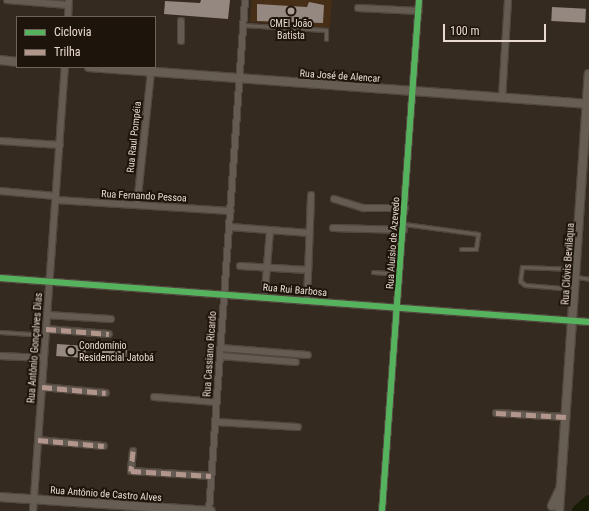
<!DOCTYPE html>
<meta charset="utf-8">
<style>
body{margin:0}
#map{position:relative;width:589px;height:511px;overflow:hidden;background:#352a1f;font-family:"Roboto Condensed",sans-serif}
div>[style]{position:absolute}
[style*='--x']{left:calc(var(--x)*1px);top:calc(var(--y)*1px);width:calc(var(--w)*1px);rotate:calc(var(--a)*1deg)}
.built>*{inset:0;background:#472e17}
.river>*{height:12px;margin:-6px;padding:0 6px;transform-origin:6px;border-radius:6px;background:#181b05}
.building>*{inset:0;background:#948881;transform-origin:0 0}
.roads{filter:drop-shadow(1px 0 #51473e) drop-shadow(-1px 0 #51473e) drop-shadow(0 1px #51473e) drop-shadow(0 -1px #51473e)}
.lane>*{height:3px;margin:-1.5px;padding:0 1.5px;transform-origin:1.5px;border-radius:1.5px;background:#645b52}
.street>*{height:6px;margin:-3px;padding:0 3px;transform-origin:3px;border-radius:3px;background:#645b52}
.secondary>*{height:8px;margin:-4px;padding:0 4px;transform-origin:4px;border-radius:4px;background:#675e53}
.quiet>*{height:5px;margin-top:-2.5px;transform-origin:0;background:repeating-linear-gradient(90deg,#b2968c 0 10px,transparent 0 15px)}
.cycleway>*{height:6px;margin:-3px;padding:0 3px;transform-origin:3px;border-radius:3px;background:#56b35d}
.dots>*{width:11px;height:11px;translate:-50% -50%;box-sizing:border-box;border:2px solid #1d140c;border-radius:50%}
span{translate:-50% -50%;white-space:nowrap;text-align:center;line-height:1.15;-webkit-text-stroke:4px #1d140c;paint-order:stroke}
.poi-label{font-size:10px;color:#e8dace}
.left{translate:0 -50%;text-align:left}
.street-label{font-size:10px;color:#e8dace}
.legend{position:absolute;left:16px;top:16px;width:140px;height:52px;box-sizing:border-box;background:#1d140c;border:1px solid #6e635a;margin:0;padding:5px 7px;list-style:none;font-size:12px;color:#e8dace}
.legend li{display:flex;align-items:center;gap:8px;height:20px}
.legend b{width:20px;border:1px solid #6e635a}
.scale{position:absolute;left:443px;top:24px;width:103px;height:18px;box-sizing:border-box;border:2px solid #e8dace;border-top:0;padding-left:5px;font-size:12px;line-height:14px;white-space:nowrap;color:#e8dace;-webkit-text-stroke:3px #1d140c;paint-order:stroke}
</style>
<div id="map">
<div class="built">
<i style="clip-path:polygon(252px 0,332px 0,330px 28px,250px 22px)"></i>
</div>
<div class="river">
<i style="--x:578;--y:511;--w:15;--a:-42"></i>
</div>
<div class="building">
<i style="clip-path:polygon(201px 0,230px 0,228px 19px,164px 14px,165px 1px,200px 3px)"></i>
<i style="clip-path:polygon(309px 2px,324px 5px,323px 23px,257px 21px,257px 4px,307px 7px)"></i>
<i style="left:552px;top:7px;width:34px;height:14px;rotate:3deg"></i>
<i style="left:57px;top:344px;width:29px;height:12px;rotate:4deg"></i>
<i style="left:99px;top:347px;width:28px;height:12px;rotate:4deg"></i>
</div>
<div class="roads">
<div class="lane">
<i style="--x:243;--y:25;--w:83;--a:3.4"></i>
<i style="--x:326;--y:30;--w:9;--a:90"></i>
<i style="--x:404;--y:224;--w:75;--a:7.7"></i>
<i style="--x:478;--y:234;--w:15;--a:98"></i>
<i style="--x:476;--y:249;--w:15;--a:180"></i>
<i style="--x:574;--y:269;--w:52;--a:-177.8"></i>
<i style="--x:522;--y:267;--w:14;--a:98"></i>
<i style="--x:520;--y:281;--w:6;--a:39"></i>
<i style="--x:525;--y:285;--w:49;--a:4.7"></i>
<i style="--x:373;--y:272;--w:26;--a:4"></i>
<i style="--x:577;--y:277;--w:12;--a:9"></i>
<i style="--x:0;--y:332;--w:46;--a:3.7"></i>
</div>
<div class="street">
<i style="--x:7;--y:0;--w:61;--a:4.7"></i>
<i style="--x:358;--y:8;--w:61;--a:2.8"></i>
<i style="--x:68;--y:17;--w:17;--a:-87"></i>
<i style="--x:181;--y:41;--w:20;--a:-90"></i>
<i style="--x:502;--y:98;--w:98;--a:-86.5"></i>
<i style="--x:0;--y:141;--w:60;--a:3.8"></i>
<i style="--x:0;--y:191;--w:56;--a:5.1"></i>
<i style="--x:334;--y:199;--w:31;--a:17"></i>
<i style="--x:364;--y:208;--w:41;--a:0"></i>
<i style="--x:56;--y:200;--w:175;--a:3.6"></i>
<i style="--x:137;--y:205;--w:134;--a:-84"></i>
<i style="--x:230;--y:227;--w:79;--a:4.3"></i>
<i style="--x:333;--y:228;--w:71;--a:1.6"></i>
<i style="--x:240;--y:266;--w:68;--a:3.4"></i>
<i style="--x:0;--y:278;--w:591;--a:4.27"></i>
<i style="--x:265;--y:290;--w:60;--a:-85.2"></i>
<i style="--x:307;--y:301;--w:106;--a:-87.8"></i>
<i style="--x:47;--y:315;--w:64;--a:3.6"></i>
<i style="--x:46;--y:329;--w:63;--a:4.5"></i>
<i style="--x:221;--y:348;--w:87;--a:4.6"></i>
<i style="--x:0;--y:356;--w:44;--a:2.6"></i>
<i style="--x:220;--y:356;--w:76;--a:4.5"></i>
<i style="--x:42;--y:387;--w:64;--a:5.4"></i>
<i style="--x:154;--y:397;--w:63;--a:4.5"></i>
<i style="--x:496;--y:413;--w:70;--a:3.3"></i>
<i style="--x:216;--y:422;--w:82;--a:3.5"></i>
<i style="--x:38;--y:440;--w:66;--a:5.2"></i>
<i style="--x:133;--y:451;--w:20;--a:96"></i>
<i style="--x:131;--y:471;--w:80;--a:3.6"></i>
<i style="--x:33;--y:511;--w:445;--a:-85.9"></i>
<i style="--x:209;--y:511;--w:512;--a:-85.97"></i>
<i style="--x:382;--y:511;--w:512;--a:-85.86"></i>
</div>
<div class="secondary">
<i style="--x:0;--y:60;--w:17;--a:7"></i>
<i style="--x:89;--y:67;--w:501;--a:4.23"></i>
<i style="--x:0;--y:497;--w:211;--a:3.8"></i>
<i style="--x:552;--y:506;--w:17;--a:-65"></i>
<i style="--x:559;--y:511;--w:438;--a:-86.1"></i>
</div>
</div>
<div class="quiet">
<i style="--x:46;--y:329;--w:63;--a:4.5"></i>
<i style="--x:42;--y:387;--w:64;--a:5.4"></i>
<i style="--x:496;--y:413;--w:70;--a:3.3"></i>
<i style="--x:38;--y:440;--w:66;--a:5.2"></i>
<i style="--x:133;--y:451;--w:20;--a:96"></i>
<i style="--x:131;--y:471;--w:80;--a:3.6"></i>
</div>
<div class="cycleway">
<i style="--x:0;--y:278;--w:591;--a:4.27"></i>
<i style="--x:382;--y:511;--w:512;--a:-85.86"></i>
</div>
<div class="dots">
<i style="left:291px;top:11px;background:#a99c91"></i>
<i style="left:71px;top:351px;background:#a99c91"></i>
</div>
<div class="poi-label">
<span style="left:291px;top:29px">CMEI João<br>Batista</span>
<span class="left" style="left:79px;top:351px">Condomínio<br>Residencial Jatobá</span>
</div>
<div class="street-label">
<span style="left:340px;top:76px;rotate:4deg">Rua José de Alencar</span>
<span style="left:134px;top:137px;rotate:-84deg">Rua Raul Pompéia</span>
<span style="left:144px;top:196px;rotate:3deg">Rua Fernando Pessoa</span>
<span style="left:393px;top:243px;rotate:-86deg">Rua Aluísio de Azevedo</span>
<span style="left:568px;top:264px;rotate:-86deg">Rua Clóvis Beviláqua</span>
<span style="left:295px;top:290px;rotate:5deg">Rua Rui Barbosa</span>
<span style="left:35px;top:348px;rotate:-86deg">Rua Antônio Gonçalves Dias</span>
<span style="left:210px;top:354px;rotate:-86deg">Rua Cassiano Ricardo</span>
<span style="left:106px;top:494px;rotate:4deg">Rua Antônio de Castro Alves</span>
</div>
<ul class="legend">
<li><b style="height:5px;background:#56b35d"></b>Ciclovia</li>
<li><b style="height:5px;background:#b2968c"></b>Trilha</li>
</ul>
<div class="scale">100 m</div>
</div>
